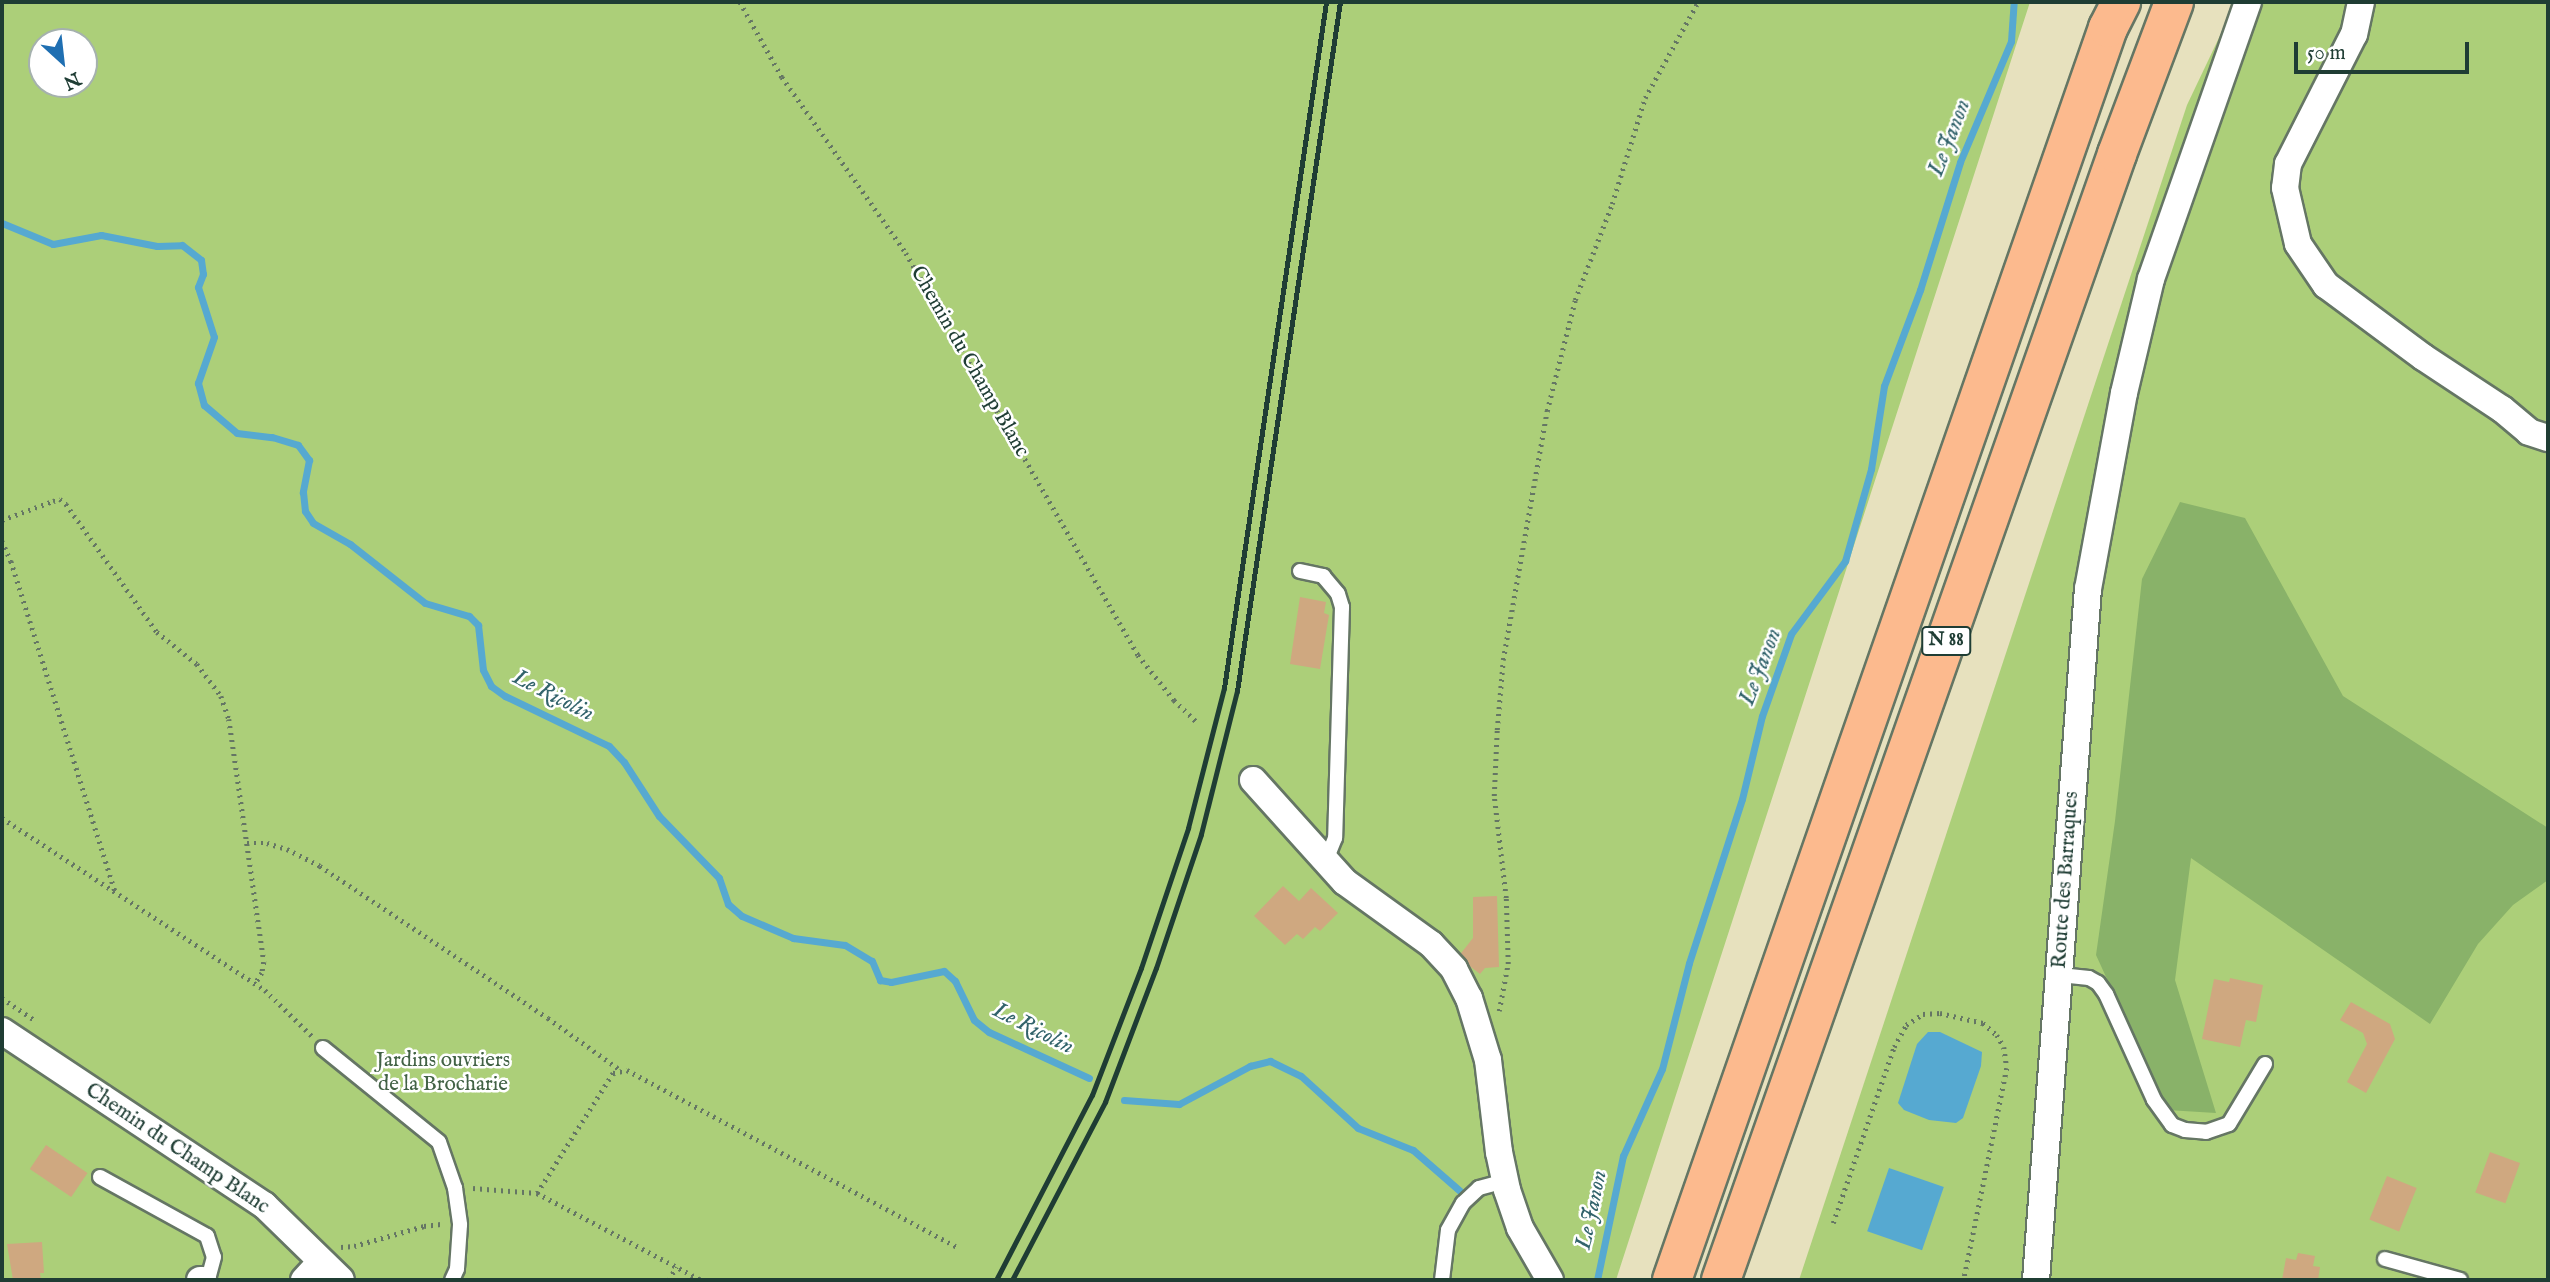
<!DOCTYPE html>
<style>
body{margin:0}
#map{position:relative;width:2550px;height:1282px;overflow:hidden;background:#e7e1be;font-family:"IM FELL English",serif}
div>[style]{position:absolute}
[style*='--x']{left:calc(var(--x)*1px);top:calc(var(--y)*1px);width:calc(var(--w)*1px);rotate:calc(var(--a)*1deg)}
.green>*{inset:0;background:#accf79}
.forest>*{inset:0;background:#89b269}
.water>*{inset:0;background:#56a9d1;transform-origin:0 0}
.stream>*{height:7px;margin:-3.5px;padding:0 3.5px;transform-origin:3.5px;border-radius:3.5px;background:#56a9d1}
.building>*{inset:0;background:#cfa880;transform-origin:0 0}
.path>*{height:4.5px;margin-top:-2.25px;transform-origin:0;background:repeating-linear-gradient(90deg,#657664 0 2px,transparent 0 7px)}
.roads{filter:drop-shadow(2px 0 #657664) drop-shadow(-2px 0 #657664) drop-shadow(0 2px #657664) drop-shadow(0 -2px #657664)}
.lane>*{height:14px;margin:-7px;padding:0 7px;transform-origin:7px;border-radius:7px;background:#fff}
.street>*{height:26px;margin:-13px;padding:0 13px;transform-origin:13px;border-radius:13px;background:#fff}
.highway>*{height:38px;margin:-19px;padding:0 19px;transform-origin:19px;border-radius:19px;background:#fcba8e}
.rail>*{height:5px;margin:-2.5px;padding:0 2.5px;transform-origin:2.5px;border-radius:2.5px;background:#1f3d34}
span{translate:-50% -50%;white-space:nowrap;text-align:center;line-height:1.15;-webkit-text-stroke:5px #fff;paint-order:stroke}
.shield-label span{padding:2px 5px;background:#fff;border:2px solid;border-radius:5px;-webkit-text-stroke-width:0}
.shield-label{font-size:19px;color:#1f3d34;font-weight:700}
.street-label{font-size:21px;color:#1f3d34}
.park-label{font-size:21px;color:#426245}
.water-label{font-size:23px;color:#32636b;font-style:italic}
.frame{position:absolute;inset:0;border:4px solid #1f3d34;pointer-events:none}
.north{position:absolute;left:28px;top:28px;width:70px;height:70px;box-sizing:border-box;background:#fff;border:2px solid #a5b1ae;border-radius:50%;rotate:153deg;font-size:19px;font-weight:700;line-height:28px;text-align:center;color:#1f3d34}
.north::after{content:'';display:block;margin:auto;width:24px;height:32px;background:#1f6fb2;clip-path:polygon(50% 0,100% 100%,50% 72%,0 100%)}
.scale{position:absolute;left:2294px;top:42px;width:175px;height:32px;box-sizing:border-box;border:4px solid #1f3d34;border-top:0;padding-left:9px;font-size:21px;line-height:24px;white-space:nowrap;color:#1f3d34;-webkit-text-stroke:5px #fff;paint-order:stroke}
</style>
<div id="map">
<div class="green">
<i style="clip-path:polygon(evenodd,2px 2px,2030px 2px,1616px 1280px,2px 1280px,2px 2px,42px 42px,84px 42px,84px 84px,42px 84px,42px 42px)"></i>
<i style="clip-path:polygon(2236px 2px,2548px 2px,2548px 1280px,1799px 1280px,2187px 105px)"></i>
</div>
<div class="forest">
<i style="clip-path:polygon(2180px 502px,2245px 518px,2343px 696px,2548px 828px,2548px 880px,2513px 905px,2478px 944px,2430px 1024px,2191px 858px,2175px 980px,2216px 1113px,2167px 1110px,2096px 955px,2115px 821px,2142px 579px)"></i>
</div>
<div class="water">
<i style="clip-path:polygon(1928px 1032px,1940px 1032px,1982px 1052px,1981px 1066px,1963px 1118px,1956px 1123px,1929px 1120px,1904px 1110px,1898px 1103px,1917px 1044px)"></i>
<i style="left:1889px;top:1168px;width:58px;height:67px;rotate:19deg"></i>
</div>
<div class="stream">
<i style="--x:2;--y:223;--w:55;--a:22.4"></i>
<i style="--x:53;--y:244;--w:49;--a:-10.6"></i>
<i style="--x:101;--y:235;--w:57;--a:11.1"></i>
<i style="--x:157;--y:246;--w:25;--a:-2"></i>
<i style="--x:182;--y:245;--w:24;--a:38"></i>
<i style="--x:201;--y:260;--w:14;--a:82"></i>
<i style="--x:203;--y:274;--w:14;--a:111"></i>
<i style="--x:198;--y:287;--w:52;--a:72.3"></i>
<i style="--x:214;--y:337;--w:49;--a:109.2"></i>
<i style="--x:198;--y:383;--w:23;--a:75"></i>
<i style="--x:204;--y:405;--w:43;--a:40.3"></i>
<i style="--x:237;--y:433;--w:35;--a:7"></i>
<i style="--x:272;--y:437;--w:27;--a:17"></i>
<i style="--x:298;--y:445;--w:19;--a:54"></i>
<i style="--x:309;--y:460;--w:33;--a:101"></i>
<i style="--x:303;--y:492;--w:19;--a:84"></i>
<i style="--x:305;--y:511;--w:14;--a:56"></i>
<i style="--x:313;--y:523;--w:43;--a:29.6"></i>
<i style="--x:350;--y:544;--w:95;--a:38.2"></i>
<i style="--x:425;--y:603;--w:46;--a:16.5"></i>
<i style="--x:469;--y:616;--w:13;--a:45"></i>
<i style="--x:478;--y:625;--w:45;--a:83.7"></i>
<i style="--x:483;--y:670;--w:18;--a:63"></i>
<i style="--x:491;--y:686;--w:17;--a:36"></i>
<i style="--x:505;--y:696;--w:115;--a:25.7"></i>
<i style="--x:609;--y:746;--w:22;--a:47"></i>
<i style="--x:624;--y:762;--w:64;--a:57.1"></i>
<i style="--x:659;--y:816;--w:86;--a:45.9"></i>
<i style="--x:719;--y:878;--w:28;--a:71"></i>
<i style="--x:728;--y:904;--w:18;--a:41"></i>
<i style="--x:742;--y:916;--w:56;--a:23.3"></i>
<i style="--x:793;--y:938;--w:52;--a:7.7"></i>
<i style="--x:845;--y:945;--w:31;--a:31"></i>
<i style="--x:872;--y:961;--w:21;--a:67"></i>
<i style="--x:880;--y:980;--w:11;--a:10"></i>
<i style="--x:891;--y:982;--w:54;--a:-11.7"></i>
<i style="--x:944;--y:971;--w:15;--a:42"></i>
<i style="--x:955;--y:981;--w:43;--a:64"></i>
<i style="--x:974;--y:1020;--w:19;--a:39"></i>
<i style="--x:989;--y:1032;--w:110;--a:24.7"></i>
<i style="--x:1124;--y:1100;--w:55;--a:4.2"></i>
<i style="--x:1179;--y:1104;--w:81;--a:-28.2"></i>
<i style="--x:1250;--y:1066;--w:21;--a:-14"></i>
<i style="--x:1270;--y:1061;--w:34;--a:26"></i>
<i style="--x:1301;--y:1076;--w:77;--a:42.4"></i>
<i style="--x:1358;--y:1128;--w:59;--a:21.8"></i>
<i style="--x:1413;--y:1150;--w:62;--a:41.1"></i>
<i style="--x:1597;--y:1280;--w:127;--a:-78.2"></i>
<i style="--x:1623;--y:1156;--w:95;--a:-65.9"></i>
<i style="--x:1662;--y:1069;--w:109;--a:-75.7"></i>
<i style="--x:1689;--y:963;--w:172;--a:-72.1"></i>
<i style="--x:1742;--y:799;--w:85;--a:-76.5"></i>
<i style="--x:1762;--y:716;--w:87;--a:-70.5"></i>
<i style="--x:1791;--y:634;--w:91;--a:-53.5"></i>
<i style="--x:1845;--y:561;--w:96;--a:-74.2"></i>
<i style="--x:1871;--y:469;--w:84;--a:-81.1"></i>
<i style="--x:1884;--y:386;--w:103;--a:-69.4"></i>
<i style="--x:1920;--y:290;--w:134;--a:-72.6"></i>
<i style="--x:1960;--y:162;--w:131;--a:-67.1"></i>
<i style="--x:2011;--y:41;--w:39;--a:-86"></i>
</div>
<div class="building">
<i style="clip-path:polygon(1300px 597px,1326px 602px,1324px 613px,1329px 615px,1320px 669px,1290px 664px)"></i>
<i style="clip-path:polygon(1283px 886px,1299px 901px,1311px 888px,1338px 913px,1320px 931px,1315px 927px,1303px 939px,1297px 934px,1285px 945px,1254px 916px)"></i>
<i style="clip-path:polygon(1497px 896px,1499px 967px,1485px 968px,1480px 974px,1458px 957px,1473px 938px,1473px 897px)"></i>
<i style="clip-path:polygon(2230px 978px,2263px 985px,2256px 1022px,2246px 1020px,2240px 1047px,2202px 1039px,2214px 979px,2229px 982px)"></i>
<i style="clip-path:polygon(2351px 1002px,2390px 1024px,2395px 1039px,2366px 1093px,2347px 1082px,2367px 1044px,2363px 1033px,2340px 1020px)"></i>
<i style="left:46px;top:1145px;width:50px;height:29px;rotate:34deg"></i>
<i style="left:2490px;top:1152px;width:32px;height:43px;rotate:20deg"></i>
<i style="left:2387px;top:1176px;width:32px;height:47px;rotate:22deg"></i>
<i style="clip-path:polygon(42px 1242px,44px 1273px,40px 1273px,41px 1280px,13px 1280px,7px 1244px)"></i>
<i style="clip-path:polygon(2298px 1253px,2315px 1256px,2313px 1266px,2320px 1267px,2318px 1280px,2282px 1280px,2286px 1258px,2296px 1260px)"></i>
</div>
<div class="path">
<i style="--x:740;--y:2;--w:86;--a:60.8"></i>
<i style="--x:782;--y:77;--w:215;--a:54.8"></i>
<i style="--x:906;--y:253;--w:464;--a:60"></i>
<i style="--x:1138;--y:655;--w:58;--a:51.3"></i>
<i style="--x:1174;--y:700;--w:32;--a:44"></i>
<i style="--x:2;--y:520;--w:54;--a:-20.4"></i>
<i style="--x:53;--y:501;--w:7;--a:-16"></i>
<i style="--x:60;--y:499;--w:8;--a:40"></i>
<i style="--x:66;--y:504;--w:157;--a:54.6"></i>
<i style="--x:157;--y:632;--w:51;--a:38.7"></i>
<i style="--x:197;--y:664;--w:40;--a:53"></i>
<i style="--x:221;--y:696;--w:24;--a:71"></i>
<i style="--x:229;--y:719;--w:246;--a:81.8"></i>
<i style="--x:264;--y:962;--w:11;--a:100"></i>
<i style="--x:262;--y:973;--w:13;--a:122"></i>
<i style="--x:2;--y:541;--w:22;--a:66"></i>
<i style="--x:11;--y:561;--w:349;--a:72.5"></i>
<i style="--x:2;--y:818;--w:314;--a:33.2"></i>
<i style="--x:265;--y:990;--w:67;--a:44.4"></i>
<i style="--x:247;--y:843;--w:20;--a:0"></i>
<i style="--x:267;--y:843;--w:21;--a:17"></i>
<i style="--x:287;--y:849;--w:37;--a:27"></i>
<i style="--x:320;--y:866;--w:274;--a:33.7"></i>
<i style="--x:548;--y:1018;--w:87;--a:35.7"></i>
<i style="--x:2;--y:998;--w:41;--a:34.1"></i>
<i style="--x:1499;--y:1011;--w:48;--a:-79.2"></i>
<i style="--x:1508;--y:964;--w:66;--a:-91.7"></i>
<i style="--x:1506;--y:898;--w:103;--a:-96.7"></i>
<i style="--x:1494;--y:796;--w:66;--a:-87.4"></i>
<i style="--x:1497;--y:730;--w:70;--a:-85.1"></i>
<i style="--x:1503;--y:660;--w:253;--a:-80"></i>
<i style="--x:1547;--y:411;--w:114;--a:-75.8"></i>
<i style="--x:1575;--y:300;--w:103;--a:-68.9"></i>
<i style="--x:1612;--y:204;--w:111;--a:-72.7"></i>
<i style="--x:1645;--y:98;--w:110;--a:-61.1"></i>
<i style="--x:473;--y:1188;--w:64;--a:4.5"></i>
<i style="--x:537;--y:1193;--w:186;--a:27.9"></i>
<i style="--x:537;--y:1193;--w:142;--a:-57.7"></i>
<i style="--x:613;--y:1073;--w:14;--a:-12"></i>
<i style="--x:627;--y:1070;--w:377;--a:28.2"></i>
<i style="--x:1833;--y:1223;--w:186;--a:-70.9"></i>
<i style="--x:1894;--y:1047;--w:25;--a:-61"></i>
<i style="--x:1906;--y:1025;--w:20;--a:-33"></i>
<i style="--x:1923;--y:1014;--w:17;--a:-3"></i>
<i style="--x:1940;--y:1013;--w:44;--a:13.1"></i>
<i style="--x:1983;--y:1023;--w:18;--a:41"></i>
<i style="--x:1997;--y:1035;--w:14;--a:60"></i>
<i style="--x:2004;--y:1047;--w:21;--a:82"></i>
<i style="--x:2007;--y:1068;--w:216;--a:101.5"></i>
<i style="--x:341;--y:1247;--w:13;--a:-4"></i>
<i style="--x:354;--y:1246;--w:73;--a:-15.9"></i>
<i style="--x:424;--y:1226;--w:17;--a:-7"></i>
<i style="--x:669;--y:1280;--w:15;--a:-62"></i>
</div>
<div class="roads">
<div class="lane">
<i style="--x:1300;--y:571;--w:24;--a:12"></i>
<i style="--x:1323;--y:576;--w:23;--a:50"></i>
<i style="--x:1338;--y:594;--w:14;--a:73"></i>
<i style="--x:1342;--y:607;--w:231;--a:91.7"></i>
<i style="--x:1335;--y:838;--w:27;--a:112"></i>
<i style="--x:2060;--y:975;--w:29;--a:6"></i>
<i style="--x:2089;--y:978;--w:10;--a:29"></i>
<i style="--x:2098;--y:983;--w:14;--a:54"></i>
<i style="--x:2106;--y:994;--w:116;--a:65.6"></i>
<i style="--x:2154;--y:1100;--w:31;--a:54"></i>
<i style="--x:2172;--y:1125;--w:14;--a:21"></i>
<i style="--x:2185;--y:1130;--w:21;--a:5"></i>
<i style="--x:2206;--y:1132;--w:24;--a:-19"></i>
<i style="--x:2229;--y:1124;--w:70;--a:-59"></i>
<i style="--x:323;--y:1048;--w:149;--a:39"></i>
<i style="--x:439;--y:1142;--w:49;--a:70.8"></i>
<i style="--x:455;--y:1188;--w:37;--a:82"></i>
<i style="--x:460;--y:1225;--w:44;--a:93.9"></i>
<i style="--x:457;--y:1269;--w:12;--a:114"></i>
<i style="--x:100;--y:1177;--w:122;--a:28.9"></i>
<i style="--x:207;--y:1236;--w:22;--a:72"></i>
<i style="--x:214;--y:1257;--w:24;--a:105"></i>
<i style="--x:2385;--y:1259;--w:78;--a:15.6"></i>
<i style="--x:1442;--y:1280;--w:50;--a:-83.2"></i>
<i style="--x:1448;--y:1230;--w:31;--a:-61"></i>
<i style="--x:1463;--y:1203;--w:22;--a:-43"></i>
<i style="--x:1479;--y:1188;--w:27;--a:-15"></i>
</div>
<div class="street">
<i style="--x:2361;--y:2;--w:33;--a:102"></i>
<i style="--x:2354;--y:34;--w:146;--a:116.9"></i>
<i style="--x:2288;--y:164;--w:24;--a:97"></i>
<i style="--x:2285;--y:188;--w:57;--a:76.9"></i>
<i style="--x:2298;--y:244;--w:50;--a:55.7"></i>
<i style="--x:2326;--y:285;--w:121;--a:36.6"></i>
<i style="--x:2423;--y:357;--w:95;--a:33.4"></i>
<i style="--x:2502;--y:409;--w:35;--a:40"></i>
<i style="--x:2529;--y:432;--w:20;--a:18"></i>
<i style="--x:1253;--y:780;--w:137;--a:48"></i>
<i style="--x:1345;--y:882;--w:106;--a:35.8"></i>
<i style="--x:1431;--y:944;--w:34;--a:47"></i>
<i style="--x:1454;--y:969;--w:33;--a:63"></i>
<i style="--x:1469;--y:998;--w:65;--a:73"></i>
<i style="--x:1488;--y:1060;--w:93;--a:83.2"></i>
<i style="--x:1499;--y:1152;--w:39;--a:78"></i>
<i style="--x:1507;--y:1190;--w:40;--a:71.1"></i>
<i style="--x:1520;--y:1228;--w:60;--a:60"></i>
<i style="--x:2;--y:1031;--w:315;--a:33.6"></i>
<i style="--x:264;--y:1205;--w:107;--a:44.2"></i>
<i style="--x:200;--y:1280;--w:3;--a:0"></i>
<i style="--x:304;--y:1280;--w:25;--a:-47"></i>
<i style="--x:2036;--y:1280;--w:693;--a:-85.7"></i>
<i style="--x:2088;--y:589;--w:199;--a:-79.6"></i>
<i style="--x:2124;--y:393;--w:117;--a:-76.7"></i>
<i style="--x:2151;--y:279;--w:293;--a:-70.7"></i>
</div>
<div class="highway">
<i style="--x:1672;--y:1280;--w:1326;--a:-70.8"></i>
<i style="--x:2108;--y:28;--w:29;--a:-63"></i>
<i style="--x:1721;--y:1280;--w:1194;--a:-70.62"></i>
<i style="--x:2117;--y:154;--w:162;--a:-69.4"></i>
</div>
</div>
<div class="rail">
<i style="--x:996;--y:1280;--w:208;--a:-62.6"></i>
<i style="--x:1092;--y:1095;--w:136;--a:-68.9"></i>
<i style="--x:1141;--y:968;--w:148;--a:-71.4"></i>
<i style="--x:1188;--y:828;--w:145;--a:-75.6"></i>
<i style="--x:1224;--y:688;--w:694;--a:-81.54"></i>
<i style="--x:1012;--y:1280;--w:201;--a:-62.4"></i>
<i style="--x:1105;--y:1102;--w:143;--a:-69.2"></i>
<i style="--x:1156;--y:968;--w:141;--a:-71.4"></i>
<i style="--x:1201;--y:834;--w:147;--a:-75.9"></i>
<i style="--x:1237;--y:691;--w:697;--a:-81.5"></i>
</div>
<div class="shield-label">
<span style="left:1946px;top:641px">N 88</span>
</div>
<div class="street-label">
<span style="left:969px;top:362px;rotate:60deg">Chemin du Champ Blanc</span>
<span style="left:2066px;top:880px;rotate:-86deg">Route des Barraques</span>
<span style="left:177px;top:1149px;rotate:34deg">Chemin du Champ Blanc</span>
</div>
<div class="park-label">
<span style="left:443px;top:1073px">Jardins ouvriers<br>de la Brocharie</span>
</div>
<div class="water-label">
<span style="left:1950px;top:138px;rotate:-69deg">Le Janon</span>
<span style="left:1761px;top:667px;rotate:-69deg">Le Janon</span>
<span style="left:553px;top:696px;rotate:27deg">Le Ricolin</span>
<span style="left:1033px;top:1029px;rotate:27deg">Le Ricolin</span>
<span style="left:1592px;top:1210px;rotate:-78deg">Le Janon</span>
</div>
<div class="frame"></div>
<div class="north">N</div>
<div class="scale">50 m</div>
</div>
